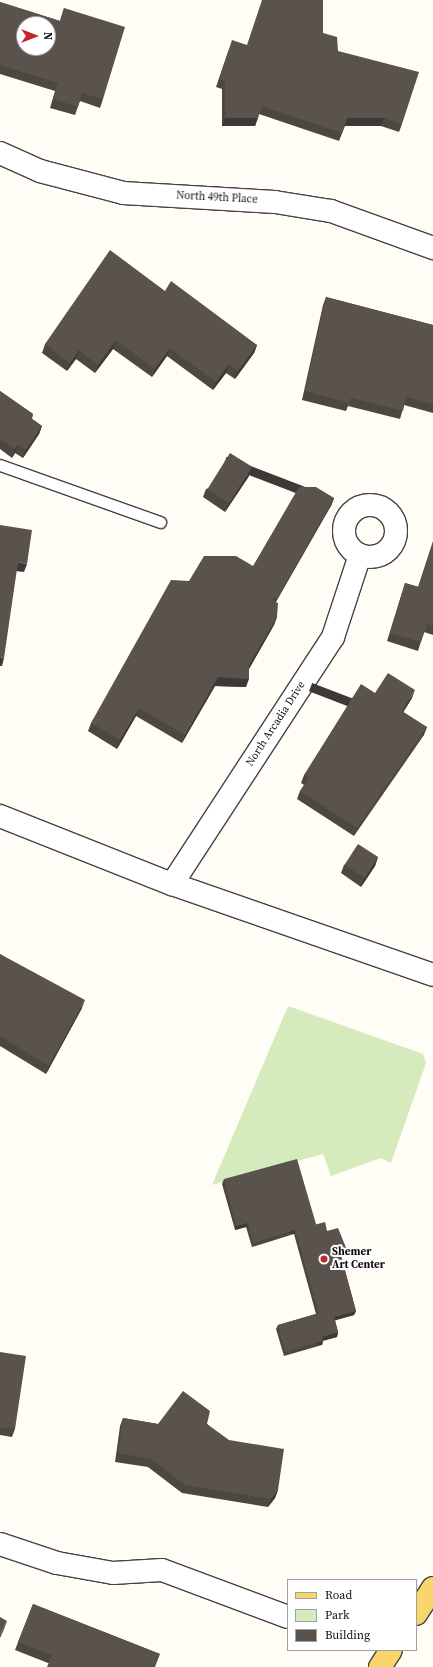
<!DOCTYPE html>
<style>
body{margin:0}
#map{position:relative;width:433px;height:1667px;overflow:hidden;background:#fffdf5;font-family:"Source Serif 4",serif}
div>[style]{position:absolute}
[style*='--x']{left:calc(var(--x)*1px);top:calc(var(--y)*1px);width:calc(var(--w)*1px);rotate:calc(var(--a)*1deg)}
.green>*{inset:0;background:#d5ebbd}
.roads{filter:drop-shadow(1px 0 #444) drop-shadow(-1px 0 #444) drop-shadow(0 1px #444) drop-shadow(0 -1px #444)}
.service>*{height:11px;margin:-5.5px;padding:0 5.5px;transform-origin:5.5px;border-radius:5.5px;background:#fff}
.minor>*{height:22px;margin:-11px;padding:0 11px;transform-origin:11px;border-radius:11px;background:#fff}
.minor>.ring{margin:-11px;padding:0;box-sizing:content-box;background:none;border:22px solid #fff;border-radius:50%}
.tertiary>*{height:22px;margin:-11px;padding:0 11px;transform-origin:11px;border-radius:11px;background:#fff}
.primary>*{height:22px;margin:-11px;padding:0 11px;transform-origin:11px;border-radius:11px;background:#f9d66b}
.wall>*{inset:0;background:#4d4742}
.shaded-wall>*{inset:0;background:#3f3936;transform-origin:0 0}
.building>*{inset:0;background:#5a524d;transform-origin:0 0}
.dots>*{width:11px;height:11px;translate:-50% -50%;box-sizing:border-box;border:2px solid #fff;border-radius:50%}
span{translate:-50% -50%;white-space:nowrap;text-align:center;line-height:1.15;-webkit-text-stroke:4px #fff;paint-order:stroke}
.street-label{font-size:11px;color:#111}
.poi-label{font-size:11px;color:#111;font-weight:700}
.left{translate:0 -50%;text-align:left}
.legend{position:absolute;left:287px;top:1579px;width:130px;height:72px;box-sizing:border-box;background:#fff;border:1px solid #a0a0a0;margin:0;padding:5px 7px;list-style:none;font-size:12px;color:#111}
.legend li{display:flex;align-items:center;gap:8px;height:20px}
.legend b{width:20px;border:1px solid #a0a0a0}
.north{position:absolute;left:16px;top:16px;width:40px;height:40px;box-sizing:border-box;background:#fff;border:1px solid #a0a0a0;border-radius:50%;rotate:90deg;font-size:11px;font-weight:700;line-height:16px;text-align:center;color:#111}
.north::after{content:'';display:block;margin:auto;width:14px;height:18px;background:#c4262e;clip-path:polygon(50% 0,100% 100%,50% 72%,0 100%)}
</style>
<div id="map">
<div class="green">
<i style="clip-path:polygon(288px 1006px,423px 1054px,426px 1063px,391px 1163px,381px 1158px,331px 1176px,323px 1154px,212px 1185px)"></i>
</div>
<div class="roads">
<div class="service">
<i style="--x:0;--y:465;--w:170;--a:19.6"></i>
</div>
<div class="minor">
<i style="--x:0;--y:153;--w:44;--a:24.2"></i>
<i style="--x:40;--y:171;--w:86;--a:14.8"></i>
<i style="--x:123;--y:193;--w:152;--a:3.4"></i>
<i style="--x:275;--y:202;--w:57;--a:9.1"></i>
<i style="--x:331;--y:211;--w:109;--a:19.9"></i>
<i class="ring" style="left:344px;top:505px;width:30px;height:30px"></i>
<i style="--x:172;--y:884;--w:295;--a:-56.9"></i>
<i style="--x:333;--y:637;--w:86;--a:-71.8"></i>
<i style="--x:0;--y:1544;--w:60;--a:18.4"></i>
<i style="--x:57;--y:1563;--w:57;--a:10.1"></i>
<i style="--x:113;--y:1573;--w:49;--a:-3.5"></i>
<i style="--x:162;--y:1570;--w:134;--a:20.5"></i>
</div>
<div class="tertiary">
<i style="--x:0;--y:816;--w:185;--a:21.6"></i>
<i style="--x:172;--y:884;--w:276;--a:19.2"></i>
</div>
<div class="primary">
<i style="--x:416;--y:1614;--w:31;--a:-57"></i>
<i style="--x:380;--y:1667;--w:20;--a:-57"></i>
</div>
</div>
<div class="wall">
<i style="clip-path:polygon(0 2px,60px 21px,64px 8px,103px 99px,100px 108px,80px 101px,75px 115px,50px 108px,55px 91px,0 74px)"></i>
<i style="clip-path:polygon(323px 33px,338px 51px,402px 124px,399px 132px,381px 126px,345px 126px,339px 141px,259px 114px,255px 126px,222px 126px,222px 89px,216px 87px,229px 49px)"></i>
<i style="clip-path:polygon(165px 291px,257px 345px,254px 353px,235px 379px,226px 373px,213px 390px,167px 356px,152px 377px,113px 349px,95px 373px,76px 359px,67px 371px,42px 353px,45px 344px)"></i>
<i style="clip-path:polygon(326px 297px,433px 325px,433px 413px,404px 405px,400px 419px,348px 406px,346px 411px,302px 400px,323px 305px)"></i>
<i style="clip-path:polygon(0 391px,33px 414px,32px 419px,42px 426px,39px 434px,23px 458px,15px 453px,12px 458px,0 449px)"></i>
<i style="clip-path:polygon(249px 476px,225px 512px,203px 497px,206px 489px)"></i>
<i style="clip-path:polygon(334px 498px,331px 506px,276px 602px,277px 617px,274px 625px,249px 669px,246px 687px,215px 686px,182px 743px,136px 716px,117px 749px,88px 731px,91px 723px,189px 581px,253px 566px)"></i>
<i style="clip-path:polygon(433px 541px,433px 635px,424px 632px,418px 651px,387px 641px,405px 583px,418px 587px)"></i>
<i style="clip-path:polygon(375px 693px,412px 698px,403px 712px,424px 735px,354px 836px,297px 799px,300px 791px,304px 785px,301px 783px,304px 775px)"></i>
<i style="clip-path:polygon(378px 857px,375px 866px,361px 887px,341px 873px,344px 865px)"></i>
<i style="clip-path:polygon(0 954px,82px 1008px,46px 1074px,0 1046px)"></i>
<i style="clip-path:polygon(224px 1179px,316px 1224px,315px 1224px,327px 1231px,345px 1254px,341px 1256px,356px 1311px,354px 1315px,335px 1320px,338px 1332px,337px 1337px,323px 1341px,322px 1345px,284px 1356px,276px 1329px,278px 1325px,316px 1314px,294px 1234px,252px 1247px,246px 1227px,235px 1230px,222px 1184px)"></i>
<i style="clip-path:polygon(0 1352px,15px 1429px,12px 1437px,0 1435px)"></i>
<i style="clip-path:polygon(123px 1418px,158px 1424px,207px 1424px,278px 1490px,275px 1498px,268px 1507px,182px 1493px,148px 1467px,115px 1462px,120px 1426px)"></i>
<i style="clip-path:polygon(33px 1604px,160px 1654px,48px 1663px,15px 1650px)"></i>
</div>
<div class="shaded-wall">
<i style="clip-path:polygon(225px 118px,258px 118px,255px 126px,222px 126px)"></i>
<i style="clip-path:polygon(347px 118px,384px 118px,381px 126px,344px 126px)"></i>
<i style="clip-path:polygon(116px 340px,113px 349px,95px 373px,98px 365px)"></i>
<i style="clip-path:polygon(257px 345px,254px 353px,235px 379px,238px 371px)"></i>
<i style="clip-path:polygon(170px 348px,167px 356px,152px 377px,155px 369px)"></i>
<i style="clip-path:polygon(79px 350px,76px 359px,67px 371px,70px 363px)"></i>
<i style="clip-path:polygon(229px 364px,226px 373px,213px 390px,216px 382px)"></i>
<i style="clip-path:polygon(42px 426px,39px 434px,23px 458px,26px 450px)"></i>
<i style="clip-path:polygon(18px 445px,15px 453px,12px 458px,15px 449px)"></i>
<i style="clip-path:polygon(252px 467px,249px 476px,225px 512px,228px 504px)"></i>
<i style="left:334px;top:498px;width:9px;height:115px;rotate:111deg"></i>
<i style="clip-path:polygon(18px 562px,27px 564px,24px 572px,15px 571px)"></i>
<i style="clip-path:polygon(277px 617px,274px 625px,246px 674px,249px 665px)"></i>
<i style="clip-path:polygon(0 657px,4px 658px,2px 666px,0 666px)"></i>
<i style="clip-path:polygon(218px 677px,249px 679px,246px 687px,215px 686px,182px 743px,185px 735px)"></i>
<i style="clip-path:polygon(415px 690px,412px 698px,399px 719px,402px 711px)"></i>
<i style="clip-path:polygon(139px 708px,136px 716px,117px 749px,120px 740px)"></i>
<i style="left:427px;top:727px;width:9px;height:123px;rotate:111deg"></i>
<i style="clip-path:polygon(378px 857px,375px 866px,361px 887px,364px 879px)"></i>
<i style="clip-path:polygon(85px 1000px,82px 1008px,46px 1074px,49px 1066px)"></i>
<i style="clip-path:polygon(248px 1223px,246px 1227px,235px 1230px,236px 1226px)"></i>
<i style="left:295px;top:1230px;width:4px;height:44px;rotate:104deg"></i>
<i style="clip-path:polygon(347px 1250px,345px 1254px,338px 1256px,340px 1252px)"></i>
<i style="clip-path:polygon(356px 1311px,354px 1315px,333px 1321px,334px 1317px)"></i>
<i style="clip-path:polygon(338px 1332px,337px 1337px,320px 1341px,322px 1337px)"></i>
<i style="left:323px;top:1341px;width:4px;height:40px;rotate:104deg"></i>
<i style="clip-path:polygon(278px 1490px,275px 1498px,268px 1507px,271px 1499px)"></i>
<i style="clip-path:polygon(7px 1621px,4px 1629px,0 1638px,0 1635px)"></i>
</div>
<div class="building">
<i style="clip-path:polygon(262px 0,323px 0,323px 33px,337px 37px,338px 51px,419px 72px,402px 124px,384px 118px,347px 118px,342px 133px,262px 106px,258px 118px,225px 118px,225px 81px,219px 79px,232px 40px,247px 45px)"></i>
<i style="clip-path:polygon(evenodd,0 2px,60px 21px,64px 8px,125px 27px,103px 99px,82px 93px,78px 107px,53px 99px,58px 83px,0 65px,0 2px,24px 24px,48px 24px,48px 48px,24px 48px,24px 24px)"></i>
<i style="clip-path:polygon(110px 250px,165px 291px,171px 281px,257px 345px,238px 371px,229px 364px,216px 382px,170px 348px,155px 369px,116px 340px,98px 365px,79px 350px,70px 363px,45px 344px)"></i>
<i style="clip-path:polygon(326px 297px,433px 325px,433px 404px,406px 397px,403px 411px,351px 398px,349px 403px,305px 391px)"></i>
<i style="clip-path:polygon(0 391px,33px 414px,31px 418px,42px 426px,26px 450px,18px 445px,15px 449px,0 439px)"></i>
<i style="left:230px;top:453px;width:26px;height:43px;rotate:32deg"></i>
<i style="clip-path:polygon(299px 487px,316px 487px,334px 498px,277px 598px,274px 597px,272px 600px,278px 603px,277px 617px,249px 665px,249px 679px,218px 677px,185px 735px,139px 708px,120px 740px,91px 723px,171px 580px,189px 581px,204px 556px,236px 556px,253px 566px)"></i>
<i style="clip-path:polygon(0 525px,32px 530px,27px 564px,18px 562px,4px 658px,0 657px)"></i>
<i style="clip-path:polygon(433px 542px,433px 626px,427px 624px,421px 642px,390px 633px,405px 583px,419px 587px)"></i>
<i style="clip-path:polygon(388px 673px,415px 690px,402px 711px,427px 727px,357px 828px,300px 791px,309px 778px,304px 775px,361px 684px,375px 693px)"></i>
<i style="left:358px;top:844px;width:24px;height:25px;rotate:33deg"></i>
<i style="clip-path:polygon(0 954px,85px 1000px,49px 1066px,0 1036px)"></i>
<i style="clip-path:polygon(297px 1159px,316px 1224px,299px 1229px,325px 1222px,327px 1231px,338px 1228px,347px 1250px,340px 1252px,356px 1311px,334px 1317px,338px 1332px,322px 1337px,323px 1341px,285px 1352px,278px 1325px,319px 1313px,295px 1230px,253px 1243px,248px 1223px,236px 1226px,224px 1179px)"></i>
<i style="clip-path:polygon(0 1352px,26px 1356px,15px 1429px,0 1427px)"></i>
<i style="clip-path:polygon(183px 1391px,210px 1411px,207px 1424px,229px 1440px,284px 1449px,278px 1490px,271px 1499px,185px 1485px,151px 1459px,118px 1453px,123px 1418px,158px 1424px)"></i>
<i style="clip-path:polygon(33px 1604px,160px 1654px,155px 1667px,47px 1667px,52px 1655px,18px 1642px)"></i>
<i style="clip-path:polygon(0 1617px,7px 1621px,0 1635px)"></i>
</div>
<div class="dots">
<i style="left:324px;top:1259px;background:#c4262e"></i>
</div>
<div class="street-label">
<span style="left:217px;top:198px;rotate:3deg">North 49th Place</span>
<span style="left:276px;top:724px;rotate:-57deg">North Arcadia Drive</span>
</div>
<div class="poi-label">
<span class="left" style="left:332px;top:1259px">Shemer<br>Art Center</span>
</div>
<ul class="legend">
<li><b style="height:5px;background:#f9d66b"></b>Road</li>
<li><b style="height:11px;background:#d5ebbd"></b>Park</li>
<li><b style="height:11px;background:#5a524d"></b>Building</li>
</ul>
<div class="north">N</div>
</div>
